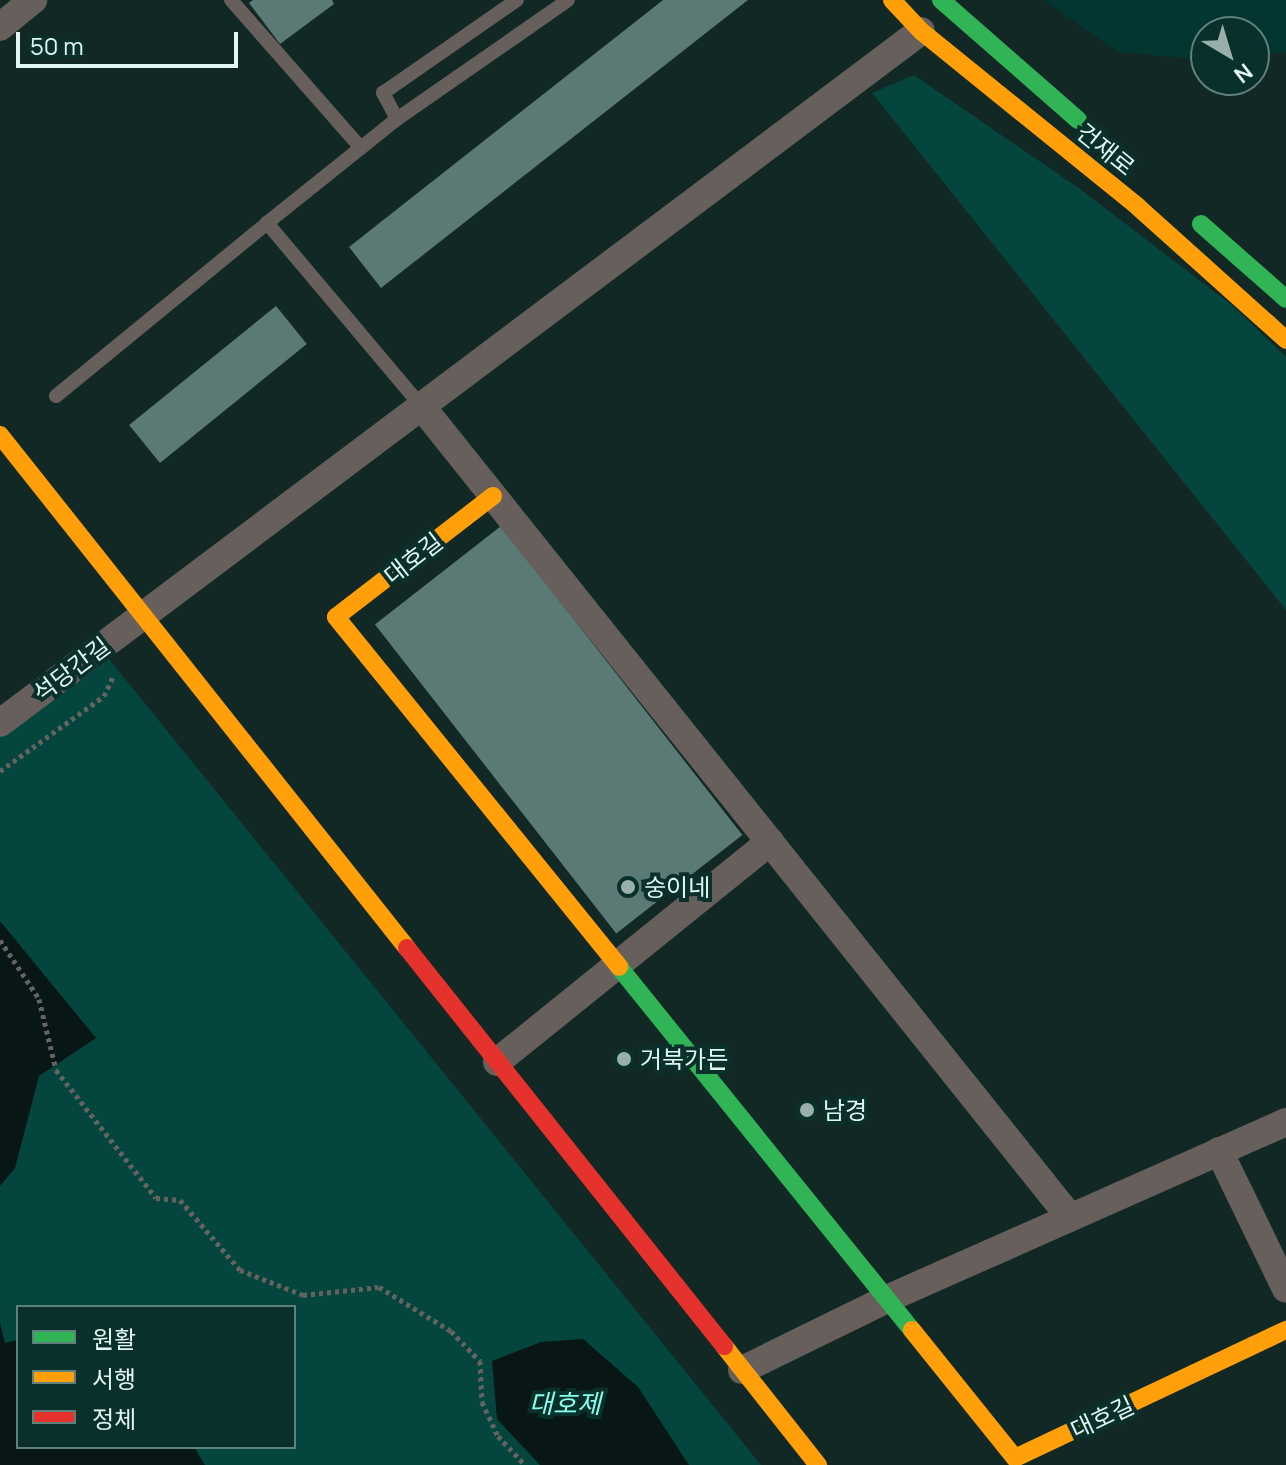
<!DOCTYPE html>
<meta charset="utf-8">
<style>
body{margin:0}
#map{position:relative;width:1286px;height:1465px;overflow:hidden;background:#122825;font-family:Manrope,"Noto Sans KR",sans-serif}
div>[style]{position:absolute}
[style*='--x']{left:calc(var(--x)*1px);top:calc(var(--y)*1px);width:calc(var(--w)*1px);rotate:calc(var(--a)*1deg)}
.built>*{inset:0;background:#033630}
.green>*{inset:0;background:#04453e}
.water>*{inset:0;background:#081715}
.building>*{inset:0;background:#5b7975;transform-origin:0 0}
.path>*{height:5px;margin-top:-2.5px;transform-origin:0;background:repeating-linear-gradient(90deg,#656360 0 4px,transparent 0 8px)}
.lane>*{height:14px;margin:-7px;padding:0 7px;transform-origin:7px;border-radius:7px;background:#665f5c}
.street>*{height:28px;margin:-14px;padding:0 14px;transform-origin:14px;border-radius:14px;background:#665f5c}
.fast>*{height:18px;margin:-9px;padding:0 9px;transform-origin:9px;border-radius:9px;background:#30b455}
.slow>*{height:18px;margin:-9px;padding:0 9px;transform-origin:9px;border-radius:9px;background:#ff9f0a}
.jam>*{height:18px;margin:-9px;padding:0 9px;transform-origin:9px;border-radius:9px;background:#e5322d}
.dots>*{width:22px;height:22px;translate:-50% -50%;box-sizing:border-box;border:4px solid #0a302c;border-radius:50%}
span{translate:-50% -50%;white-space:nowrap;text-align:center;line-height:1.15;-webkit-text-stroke:8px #0a302c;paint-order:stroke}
.street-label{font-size:24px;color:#e2f7f3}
.poi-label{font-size:24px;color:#e2f7f3}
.left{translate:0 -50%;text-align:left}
.water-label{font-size:26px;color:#8bfbec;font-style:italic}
.legend{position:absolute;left:16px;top:1305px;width:280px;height:144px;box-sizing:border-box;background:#0a302c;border:2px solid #60807c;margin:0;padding:10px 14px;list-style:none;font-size:24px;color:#e2f7f3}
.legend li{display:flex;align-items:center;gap:16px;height:40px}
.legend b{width:40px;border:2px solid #60807c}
.north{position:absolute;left:1190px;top:16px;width:80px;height:80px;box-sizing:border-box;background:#0a302c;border:2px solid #60807c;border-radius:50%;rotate:142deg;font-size:22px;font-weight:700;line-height:32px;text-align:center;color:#e2f7f3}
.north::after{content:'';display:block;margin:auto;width:28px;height:36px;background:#99afab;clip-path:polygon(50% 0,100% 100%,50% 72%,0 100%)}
.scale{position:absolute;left:16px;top:32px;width:222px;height:36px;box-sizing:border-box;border:4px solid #e2f7f3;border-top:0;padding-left:10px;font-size:24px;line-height:28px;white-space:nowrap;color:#e2f7f3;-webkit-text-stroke:6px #0a302c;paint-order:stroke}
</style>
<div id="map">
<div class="built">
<i style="clip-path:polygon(1044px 0,1286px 0,1286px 52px,1254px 56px,1254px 32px,1206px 32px,1206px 60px,1118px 52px)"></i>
</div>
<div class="green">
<i style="clip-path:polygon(914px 75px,1080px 189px,1233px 306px,1286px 357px,1286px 610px,872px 93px)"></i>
<i style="clip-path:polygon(evenodd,105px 654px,761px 1465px,0 1465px,0 734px,105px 654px,18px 1307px,294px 1307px,294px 1447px,18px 1447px,18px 1307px)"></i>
</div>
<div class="water">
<i style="clip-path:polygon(0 921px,96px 1038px,39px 1076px,15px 1168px,0 1186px)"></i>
<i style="clip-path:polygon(0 1322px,5px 1343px,18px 1340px,18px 1447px,194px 1447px,205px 1465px,0 1465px)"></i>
<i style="clip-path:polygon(583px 1339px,638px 1387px,689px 1465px,540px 1465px,497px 1419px,492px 1361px,541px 1342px)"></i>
</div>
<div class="building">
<i style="clip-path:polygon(253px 0,332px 0,334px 4px,280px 44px,249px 3px)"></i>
<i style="clip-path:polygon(663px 0,748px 0,381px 288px,349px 247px)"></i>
<i style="left:276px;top:306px;width:49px;height:189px;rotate:51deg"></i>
<i style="left:501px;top:526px;width:392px;height:160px;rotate:52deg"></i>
</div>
<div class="path">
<i style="--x:0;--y:771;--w:128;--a:-35.8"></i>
<i style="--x:104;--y:696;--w:23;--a:-65"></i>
<i style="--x:0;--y:940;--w:71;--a:56.5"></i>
<i style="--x:39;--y:999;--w:73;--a:76.5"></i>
<i style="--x:56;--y:1070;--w:162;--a:52"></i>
<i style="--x:156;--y:1198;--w:24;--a:5"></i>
<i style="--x:180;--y:1200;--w:92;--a:49.4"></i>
<i style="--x:240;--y:1270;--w:68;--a:21.6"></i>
<i style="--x:303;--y:1295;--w:76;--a:-6"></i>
<i style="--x:379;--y:1287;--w:84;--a:31.4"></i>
<i style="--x:451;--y:1331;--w:42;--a:46"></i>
<i style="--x:480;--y:1361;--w:41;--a:87.2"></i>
<i style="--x:482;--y:1402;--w:38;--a:65"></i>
<i style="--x:498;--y:1436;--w:40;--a:47"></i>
</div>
<div class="lane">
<i style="--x:231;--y:0;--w:197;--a:48.7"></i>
<i style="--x:397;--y:119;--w:208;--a:-34.8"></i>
<i style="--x:56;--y:396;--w:273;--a:-39.3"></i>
<i style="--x:422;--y:407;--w:241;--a:-130.1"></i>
<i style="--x:267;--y:223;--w:166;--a:-38.7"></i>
<i style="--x:397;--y:119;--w:30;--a:-118"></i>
<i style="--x:383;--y:93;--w:163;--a:-34.8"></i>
</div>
<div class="street">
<i style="--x:0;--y:27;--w:43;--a:-39.3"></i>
<i style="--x:422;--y:407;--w:1036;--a:51.35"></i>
<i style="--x:0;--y:723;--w:1152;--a:-36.92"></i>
<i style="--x:497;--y:1062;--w:351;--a:-38.9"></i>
<i style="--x:1219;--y:1151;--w:153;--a:64.1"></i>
<i style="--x:742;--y:1370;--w:164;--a:-26.1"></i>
<i style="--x:889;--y:1298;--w:434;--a:-23.9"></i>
</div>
<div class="fast">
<i style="--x:941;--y:0;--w:182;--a:41.2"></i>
<i style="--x:1201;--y:224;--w:113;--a:41.4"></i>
<i style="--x:619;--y:967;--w:466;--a:51.1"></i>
</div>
<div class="slow">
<i style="--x:892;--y:0;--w:42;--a:46.9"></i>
<i style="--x:921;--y:31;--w:279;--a:39"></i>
<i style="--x:1138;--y:207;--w:199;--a:41.9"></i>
<i style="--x:0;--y:435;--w:655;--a:51.57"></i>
<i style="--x:493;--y:496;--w:198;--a:142.4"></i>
<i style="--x:336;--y:617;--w:450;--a:51"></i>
<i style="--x:912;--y:1330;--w:164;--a:51.2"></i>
<i style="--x:1015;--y:1458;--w:300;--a:-25.3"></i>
<i style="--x:724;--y:1346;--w:152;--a:51.7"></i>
</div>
<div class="jam">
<i style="--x:407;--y:948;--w:509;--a:51.46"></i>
</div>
<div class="dots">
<i style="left:628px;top:887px;background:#99afab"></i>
<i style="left:624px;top:1059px;background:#99afab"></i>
<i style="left:807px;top:1110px;background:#99afab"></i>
</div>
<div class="street-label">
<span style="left:1106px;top:149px;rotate:39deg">건재로</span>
<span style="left:413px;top:558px;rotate:-38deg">대호길</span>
<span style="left:71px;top:669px;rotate:-37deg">석당간길</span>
<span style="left:1102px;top:1417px;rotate:-25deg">대호길</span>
</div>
<div class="poi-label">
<span class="left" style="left:644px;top:887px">숭이네</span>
<span class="left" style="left:640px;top:1059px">거북가든</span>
<span class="left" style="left:823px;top:1110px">남경</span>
</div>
<div class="water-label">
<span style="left:565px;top:1404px">대호제</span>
</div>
<ul class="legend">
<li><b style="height:10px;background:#30b455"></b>원활</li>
<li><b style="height:10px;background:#ff9f0a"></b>서행</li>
<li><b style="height:10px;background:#e5322d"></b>정체</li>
</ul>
<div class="north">N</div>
<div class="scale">50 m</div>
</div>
